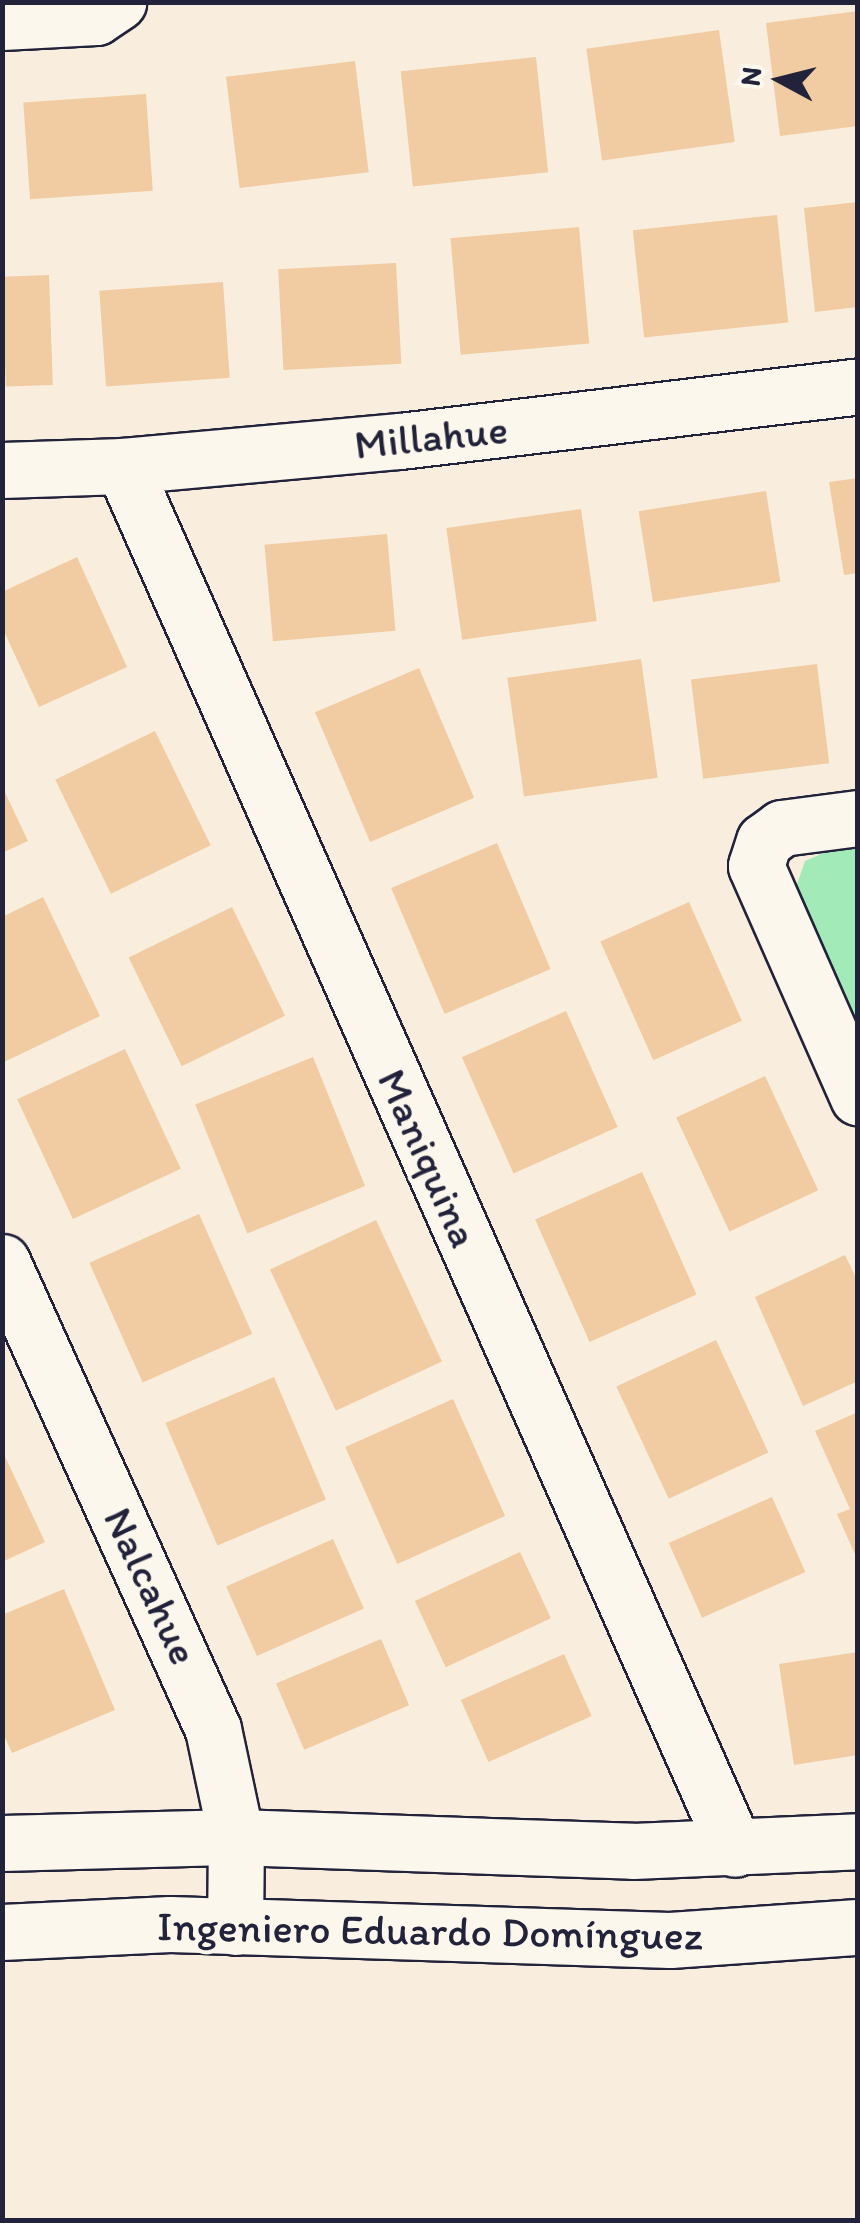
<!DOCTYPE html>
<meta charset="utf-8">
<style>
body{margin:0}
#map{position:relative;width:860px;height:2223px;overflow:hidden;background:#f9eedd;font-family:Itim,sans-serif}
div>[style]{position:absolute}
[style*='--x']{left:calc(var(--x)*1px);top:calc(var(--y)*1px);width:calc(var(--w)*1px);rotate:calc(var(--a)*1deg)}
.green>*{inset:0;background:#a2eab8}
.building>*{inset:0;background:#f1cba1;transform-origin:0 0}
.roads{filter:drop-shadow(2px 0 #22223b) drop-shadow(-2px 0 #22223b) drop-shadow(0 2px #22223b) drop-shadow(0 -2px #22223b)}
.minor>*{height:55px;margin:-27.5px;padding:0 27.5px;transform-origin:27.5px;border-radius:27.5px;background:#fbf7ec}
span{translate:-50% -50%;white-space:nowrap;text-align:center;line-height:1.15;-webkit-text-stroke:8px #fbf7ec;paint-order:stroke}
.street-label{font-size:42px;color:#22223b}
.frame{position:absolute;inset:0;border:5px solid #22223b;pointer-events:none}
.north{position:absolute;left:730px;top:30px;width:100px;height:100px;-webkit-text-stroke:8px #fbf7ec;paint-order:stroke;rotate:277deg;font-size:28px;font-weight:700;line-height:40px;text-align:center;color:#22223b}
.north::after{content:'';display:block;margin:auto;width:35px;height:45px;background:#22223b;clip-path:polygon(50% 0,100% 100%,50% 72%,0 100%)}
</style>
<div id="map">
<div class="green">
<i style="clip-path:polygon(857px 847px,857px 1025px,795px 890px,805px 861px,830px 850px)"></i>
</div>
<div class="building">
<i style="clip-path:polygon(858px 11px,858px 126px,780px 136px,766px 23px)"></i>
<i style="left:719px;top:30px;width:113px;height:134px;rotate:82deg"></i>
<i style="left:536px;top:57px;width:116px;height:136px;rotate:84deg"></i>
<i style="left:355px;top:61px;width:112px;height:130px;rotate:83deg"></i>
<i style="left:146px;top:94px;width:97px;height:123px;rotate:86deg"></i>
<i style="clip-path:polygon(858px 202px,858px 307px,815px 312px,804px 208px)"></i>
<i style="left:777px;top:215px;width:108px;height:145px;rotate:84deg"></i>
<i style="left:579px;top:227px;width:117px;height:129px;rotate:85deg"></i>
<i style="left:396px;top:263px;width:101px;height:118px;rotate:87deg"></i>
<i style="left:49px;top:275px;width:110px;height:47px;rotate:88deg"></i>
<i style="left:223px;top:282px;width:96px;height:124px;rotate:86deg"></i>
<i style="clip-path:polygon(858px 478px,858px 573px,844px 575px,829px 482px)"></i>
<i style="left:766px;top:491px;width:92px;height:129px;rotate:81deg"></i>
<i style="left:581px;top:509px;width:113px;height:136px;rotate:82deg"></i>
<i style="left:387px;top:534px;width:97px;height:123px;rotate:85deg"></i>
<i style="clip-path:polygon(77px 557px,127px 667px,39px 707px,2px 627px,2px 592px)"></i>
<i style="left:641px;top:659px;width:120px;height:135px;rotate:82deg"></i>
<i style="left:817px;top:664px;width:100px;height:127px;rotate:83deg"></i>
<i style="left:419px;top:668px;width:141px;height:113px;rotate:67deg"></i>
<i style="left:155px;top:731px;width:127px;height:111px;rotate:64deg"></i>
<i style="clip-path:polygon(2px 786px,28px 841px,2px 853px)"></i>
<i style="left:497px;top:843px;width:137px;height:115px;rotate:67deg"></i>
<i style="clip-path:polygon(43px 897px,100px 1016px,2px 1063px,2px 917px)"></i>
<i style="left:689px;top:902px;width:130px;height:97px;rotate:66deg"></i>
<i style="left:232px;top:907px;width:121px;height:115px;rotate:64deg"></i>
<i style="left:566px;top:1011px;width:127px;height:114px;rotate:66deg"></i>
<i style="left:125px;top:1049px;width:132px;height:119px;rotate:65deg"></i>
<i style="left:313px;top:1057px;width:139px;height:127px;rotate:68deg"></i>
<i style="left:765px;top:1076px;width:126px;height:98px;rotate:65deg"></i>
<i style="left:642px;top:1172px;width:134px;height:117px;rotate:66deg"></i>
<i style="left:199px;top:1214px;width:131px;height:120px;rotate:66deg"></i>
<i style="left:376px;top:1220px;width:156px;height:117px;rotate:65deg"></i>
<i style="clip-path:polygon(845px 1255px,858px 1282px,858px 1381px,803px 1406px,755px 1297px)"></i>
<i style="left:716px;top:1340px;width:124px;height:110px;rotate:65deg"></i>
<i style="left:274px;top:1377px;width:133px;height:118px;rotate:67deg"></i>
<i style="left:453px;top:1399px;width:128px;height:118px;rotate:66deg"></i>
<i style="clip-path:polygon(858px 1412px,858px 1561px,837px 1514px,850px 1509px,815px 1431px)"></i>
<i style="clip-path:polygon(2px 1450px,45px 1542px,2px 1562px)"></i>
<i style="left:772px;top:1497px;width:82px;height:113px;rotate:66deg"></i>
<i style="left:333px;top:1539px;width:76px;height:117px;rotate:66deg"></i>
<i style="left:520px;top:1552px;width:73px;height:116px;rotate:65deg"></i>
<i style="clip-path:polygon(64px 1589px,115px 1710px,12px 1753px,2px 1731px,2px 1615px)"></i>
<i style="left:381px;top:1639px;width:72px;height:114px;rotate:67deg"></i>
<i style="clip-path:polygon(858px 1652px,858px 1755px,794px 1765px,779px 1664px)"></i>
<i style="left:564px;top:1654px;width:68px;height:113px;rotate:66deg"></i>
</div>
<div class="roads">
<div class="minor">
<i style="--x:2;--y:22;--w:94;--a:-3"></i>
<i style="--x:96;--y:17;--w:27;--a:-34"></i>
<i style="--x:123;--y:466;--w:1512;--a:66.13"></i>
<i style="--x:2;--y:470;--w:121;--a:-1.9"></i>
<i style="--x:123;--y:466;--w:278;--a:-5.2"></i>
<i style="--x:400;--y:441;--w:461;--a:-6.8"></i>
<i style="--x:858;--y:818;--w:77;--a:172.5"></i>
<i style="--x:782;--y:828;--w:22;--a:144"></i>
<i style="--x:764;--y:841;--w:26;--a:108"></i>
<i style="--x:756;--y:866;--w:253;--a:66.2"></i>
<i style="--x:2;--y:1262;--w:512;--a:65.69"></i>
<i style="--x:213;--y:1729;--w:110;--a:78"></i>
<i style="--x:236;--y:1837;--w:90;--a:90.6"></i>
<i style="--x:2;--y:1843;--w:234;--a:-1.5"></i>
<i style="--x:236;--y:1837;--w:397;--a:2"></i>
<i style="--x:633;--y:1851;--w:225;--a:-2.5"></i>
<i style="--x:2;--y:1932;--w:168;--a:-2.7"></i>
<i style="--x:170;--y:1924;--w:500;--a:1.83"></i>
<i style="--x:670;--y:1940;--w:188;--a:-4"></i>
</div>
</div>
<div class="street-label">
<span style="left:431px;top:437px;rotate:-6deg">Millahue</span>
<span style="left:428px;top:1158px;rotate:66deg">Maniquina</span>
<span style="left:151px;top:1586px;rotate:65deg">Nalcahue</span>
<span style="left:430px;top:1931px;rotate:1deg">Ingeniero Eduardo Domínguez</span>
</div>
<div class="frame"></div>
<div class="north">N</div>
</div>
